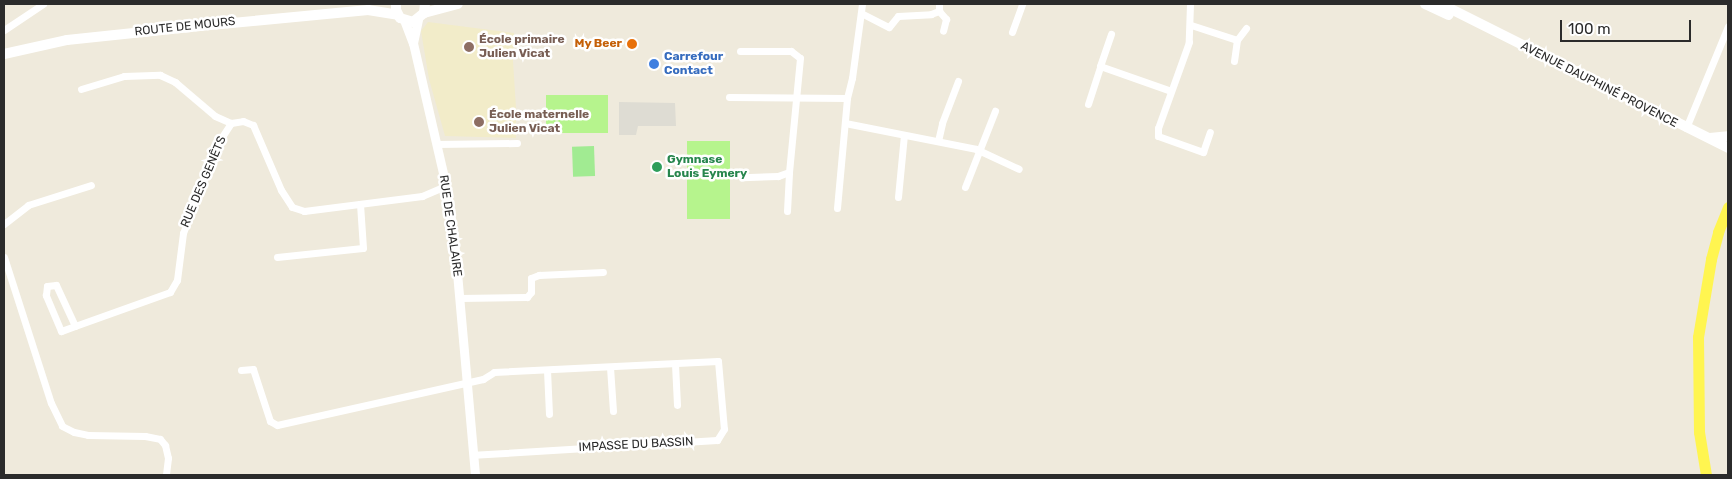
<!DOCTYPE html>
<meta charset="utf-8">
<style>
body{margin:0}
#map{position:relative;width:1732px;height:479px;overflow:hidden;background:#efeadc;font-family:Rubik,sans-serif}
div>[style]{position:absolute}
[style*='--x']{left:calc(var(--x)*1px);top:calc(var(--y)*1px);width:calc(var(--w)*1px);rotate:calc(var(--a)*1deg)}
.education>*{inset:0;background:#f2ecc9}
.green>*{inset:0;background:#a1eb92;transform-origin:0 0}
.pitch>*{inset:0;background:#b6f48d;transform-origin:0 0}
.plaza>*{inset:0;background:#dedcd3}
.minor>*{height:7px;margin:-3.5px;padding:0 3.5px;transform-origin:3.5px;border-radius:3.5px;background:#fff}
.tertiary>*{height:9px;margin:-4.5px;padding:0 4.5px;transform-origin:4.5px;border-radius:4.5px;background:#fff}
.secondary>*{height:10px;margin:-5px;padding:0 5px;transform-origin:5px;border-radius:5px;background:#fff}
.primary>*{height:11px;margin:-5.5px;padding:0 5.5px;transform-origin:5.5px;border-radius:5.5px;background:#fff550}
.dots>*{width:14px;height:14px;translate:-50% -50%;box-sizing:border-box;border:2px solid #fff;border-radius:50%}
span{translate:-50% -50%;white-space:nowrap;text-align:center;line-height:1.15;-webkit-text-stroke:5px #fff;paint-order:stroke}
.street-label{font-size:12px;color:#2b2b2b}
.education-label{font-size:12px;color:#785e54;font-weight:700}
.left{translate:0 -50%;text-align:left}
.food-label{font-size:12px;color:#c56008;font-weight:700}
.right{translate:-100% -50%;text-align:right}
.shop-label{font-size:12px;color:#366cbe;font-weight:700}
.leisure-label{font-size:12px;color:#27864d;font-weight:700}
.frame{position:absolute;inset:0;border:5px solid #2b2b2b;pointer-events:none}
.scale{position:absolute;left:1560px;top:20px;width:131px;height:22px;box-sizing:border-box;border:2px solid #2b2b2b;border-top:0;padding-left:6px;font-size:15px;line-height:18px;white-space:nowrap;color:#2b2b2b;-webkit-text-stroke:4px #fff;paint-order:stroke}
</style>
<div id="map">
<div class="education">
<i style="clip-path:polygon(428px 22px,514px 33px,513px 61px,516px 108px,516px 138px,445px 136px,429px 79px,421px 31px)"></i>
</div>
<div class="green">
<i style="left:594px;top:146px;width:30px;height:22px;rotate:88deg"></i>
</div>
<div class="pitch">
<i style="left:546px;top:95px;width:62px;height:38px"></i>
<i style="left:687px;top:141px;width:43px;height:78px"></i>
</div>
<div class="plaza">
<i style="clip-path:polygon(619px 102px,675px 103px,676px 126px,638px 126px,636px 135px,619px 135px)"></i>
</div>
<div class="minor">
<i style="--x:939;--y:4;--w:7;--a:90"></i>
<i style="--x:939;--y:11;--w:11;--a:49"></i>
<i style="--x:946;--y:19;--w:12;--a:104"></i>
<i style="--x:1190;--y:4;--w:38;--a:92"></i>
<i style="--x:1189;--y:42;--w:91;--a:109.8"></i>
<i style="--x:1158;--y:128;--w:8;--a:90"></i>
<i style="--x:1158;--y:136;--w:48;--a:19.6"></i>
<i style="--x:1203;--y:152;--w:21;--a:-71"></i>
<i style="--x:861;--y:13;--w:31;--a:27"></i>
<i style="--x:889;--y:27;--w:14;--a:-51"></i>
<i style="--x:898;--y:16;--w:33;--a:-3"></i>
<i style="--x:931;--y:14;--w:9;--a:-21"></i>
<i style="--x:1191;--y:25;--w:48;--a:18.1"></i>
<i style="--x:4;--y:30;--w:47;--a:-33.7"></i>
<i style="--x:1012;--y:32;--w:30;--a:-70"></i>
<i style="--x:740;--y:51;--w:51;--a:0"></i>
<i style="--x:791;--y:51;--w:11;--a:38"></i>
<i style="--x:800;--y:58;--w:115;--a:95.5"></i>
<i style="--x:789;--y:172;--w:12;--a:160"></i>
<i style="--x:778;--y:176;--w:36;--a:178"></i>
<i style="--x:1234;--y:61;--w:21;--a:-82"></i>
<i style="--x:1237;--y:40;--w:15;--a:-53"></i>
<i style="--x:1100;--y:66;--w:34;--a:-71"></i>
<i style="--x:81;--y:89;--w:45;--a:-16.8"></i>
<i style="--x:124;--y:76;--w:36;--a:-2"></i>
<i style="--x:160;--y:75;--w:17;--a:25"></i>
<i style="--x:175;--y:82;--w:52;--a:40.4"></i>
<i style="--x:215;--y:116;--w:17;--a:24"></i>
<i style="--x:729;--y:97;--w:118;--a:0.5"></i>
<i style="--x:1088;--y:104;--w:40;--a:-72"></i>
<i style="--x:1100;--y:66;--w:75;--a:19.4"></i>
<i style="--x:845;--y:123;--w:134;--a:11.2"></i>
<i style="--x:976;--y:149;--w:47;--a:24.9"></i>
<i style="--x:1686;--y:128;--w:110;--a:-67.6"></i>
<i style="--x:938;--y:141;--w:18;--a:-77"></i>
<i style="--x:942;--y:123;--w:45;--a:-69.1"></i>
<i style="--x:436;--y:144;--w:81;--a:-0.7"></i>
<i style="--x:965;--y:187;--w:82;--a:-68.5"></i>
<i style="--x:898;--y:197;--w:62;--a:-84.5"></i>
<i style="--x:837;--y:208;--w:110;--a:-84.8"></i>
<i style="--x:847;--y:98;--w:21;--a:-76"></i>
<i style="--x:852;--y:78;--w:75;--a:-82.3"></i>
<i style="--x:787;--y:211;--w:39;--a:-87"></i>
<i style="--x:4;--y:224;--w:31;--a:-38"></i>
<i style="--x:28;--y:205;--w:66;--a:-17.6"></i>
<i style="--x:4;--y:257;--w:153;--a:72.2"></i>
<i style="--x:51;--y:403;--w:25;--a:64"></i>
<i style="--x:62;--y:426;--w:13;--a:27"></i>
<i style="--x:74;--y:432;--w:14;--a:12"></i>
<i style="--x:88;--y:435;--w:57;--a:1"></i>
<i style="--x:145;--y:436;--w:15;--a:11"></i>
<i style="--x:160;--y:439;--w:8;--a:50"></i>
<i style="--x:165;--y:445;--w:13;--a:77"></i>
<i style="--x:168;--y:458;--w:17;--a:97"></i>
<i style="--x:277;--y:257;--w:86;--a:-6"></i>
<i style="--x:363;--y:248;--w:44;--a:-93.9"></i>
<i style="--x:460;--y:298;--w:67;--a:-0.9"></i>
<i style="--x:527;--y:297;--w:6;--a:-51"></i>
<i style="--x:531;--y:292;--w:14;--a:-90"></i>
<i style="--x:531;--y:278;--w:9;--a:-21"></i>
<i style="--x:539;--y:275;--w:64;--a:-2.7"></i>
<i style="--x:75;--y:326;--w:15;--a:160"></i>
<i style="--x:61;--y:331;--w:39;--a:-113"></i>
<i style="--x:46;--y:295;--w:9;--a:-84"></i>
<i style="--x:47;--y:286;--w:9;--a:-6"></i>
<i style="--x:56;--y:285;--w:45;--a:65.1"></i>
<i style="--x:75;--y:326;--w:101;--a:-19.7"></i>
<i style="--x:170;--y:292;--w:14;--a:-60"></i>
<i style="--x:177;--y:280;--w:47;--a:-82.7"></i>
<i style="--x:183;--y:233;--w:97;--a:-68.7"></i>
<i style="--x:218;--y:143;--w:24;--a:-57"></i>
<i style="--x:231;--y:123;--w:12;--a:-9"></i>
<i style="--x:243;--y:121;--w:11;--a:22"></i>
<i style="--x:253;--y:125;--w:71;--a:66.7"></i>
<i style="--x:281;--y:190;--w:20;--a:57"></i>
<i style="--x:292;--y:207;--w:13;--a:18"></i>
<i style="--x:304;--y:211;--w:119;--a:-7.2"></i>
<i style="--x:422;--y:196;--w:26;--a:-23"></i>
<i style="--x:675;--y:364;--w:41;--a:87.2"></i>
<i style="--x:610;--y:367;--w:44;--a:86.1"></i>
<i style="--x:241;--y:370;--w:12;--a:-5"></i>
<i style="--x:253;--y:369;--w:55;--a:71.9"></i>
<i style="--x:270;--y:421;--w:8;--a:30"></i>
<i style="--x:277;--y:425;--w:211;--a:-12.6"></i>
<i style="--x:483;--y:379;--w:13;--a:-32"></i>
<i style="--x:494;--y:372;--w:224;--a:-2.8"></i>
<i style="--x:718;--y:361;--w:68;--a:85"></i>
<i style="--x:724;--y:429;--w:13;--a:122"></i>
<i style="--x:717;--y:440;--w:243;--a:176.5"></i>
<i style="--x:547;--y:370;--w:44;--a:87.4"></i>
</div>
<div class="tertiary">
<i style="--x:404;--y:20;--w:25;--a:69"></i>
<i style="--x:413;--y:43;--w:147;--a:77"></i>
<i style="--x:446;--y:186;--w:54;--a:81.4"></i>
<i style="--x:454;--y:239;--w:237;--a:84.9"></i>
<i style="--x:413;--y:43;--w:24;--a:-78"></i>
</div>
<div class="secondary">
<i style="--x:396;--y:4;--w:6;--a:90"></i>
<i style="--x:396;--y:10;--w:9;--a:63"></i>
<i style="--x:400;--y:18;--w:14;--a:17"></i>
<i style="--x:413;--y:22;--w:14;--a:-39"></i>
<i style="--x:424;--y:13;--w:9;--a:-84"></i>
<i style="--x:1425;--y:4;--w:26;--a:25"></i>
<i style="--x:1441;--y:4;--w:321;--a:26.6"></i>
<i style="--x:424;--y:13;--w:35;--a:-15"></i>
<i style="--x:4;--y:54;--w:65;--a:-12.5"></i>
<i style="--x:67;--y:40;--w:134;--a:-6"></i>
<i style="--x:200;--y:26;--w:169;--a:-5.4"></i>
<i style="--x:368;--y:10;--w:30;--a:9"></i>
<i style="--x:1710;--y:138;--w:18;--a:-6"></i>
</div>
<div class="primary">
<i style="--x:1706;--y:475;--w:44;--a:-99.2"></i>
<i style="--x:1699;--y:432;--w:95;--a:-90.6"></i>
<i style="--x:1698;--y:337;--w:79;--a:-80.5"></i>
<i style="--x:1711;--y:259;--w:28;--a:-75"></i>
<i style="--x:1718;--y:232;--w:27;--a:-68"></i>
</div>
<div class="dots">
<i style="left:632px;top:44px;background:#e8710a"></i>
<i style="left:469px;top:47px;background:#8d6e63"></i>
<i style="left:654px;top:64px;background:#3f7fe0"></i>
<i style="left:479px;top:122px;background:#8d6e63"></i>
<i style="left:657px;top:167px;background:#2e9e5b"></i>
</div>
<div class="street-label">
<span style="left:185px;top:27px;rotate:-6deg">ROUTE DE MOURS</span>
<span style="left:1599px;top:85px;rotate:27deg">AVENUE DAUPHINÉ PROVENCE</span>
<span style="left:204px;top:182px;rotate:-67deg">RUE DES GENÊTS</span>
<span style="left:450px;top:226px;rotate:82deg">RUE DE CHALAIRE</span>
<span style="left:636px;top:445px;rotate:-3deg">IMPASSE DU BASSIN</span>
</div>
<div class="education-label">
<span class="left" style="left:479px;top:47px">École primaire<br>Julien Vicat</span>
<span class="left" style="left:489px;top:122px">École maternelle<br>Julien Vicat</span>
</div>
<div class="food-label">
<span class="right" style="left:622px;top:44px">My Beer</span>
</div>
<div class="shop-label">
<span class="left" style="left:664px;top:64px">Carrefour<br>Contact</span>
</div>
<div class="leisure-label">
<span class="left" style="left:667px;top:167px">Gymnase<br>Louis Eymery</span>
</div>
<div class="frame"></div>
<div class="scale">100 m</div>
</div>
